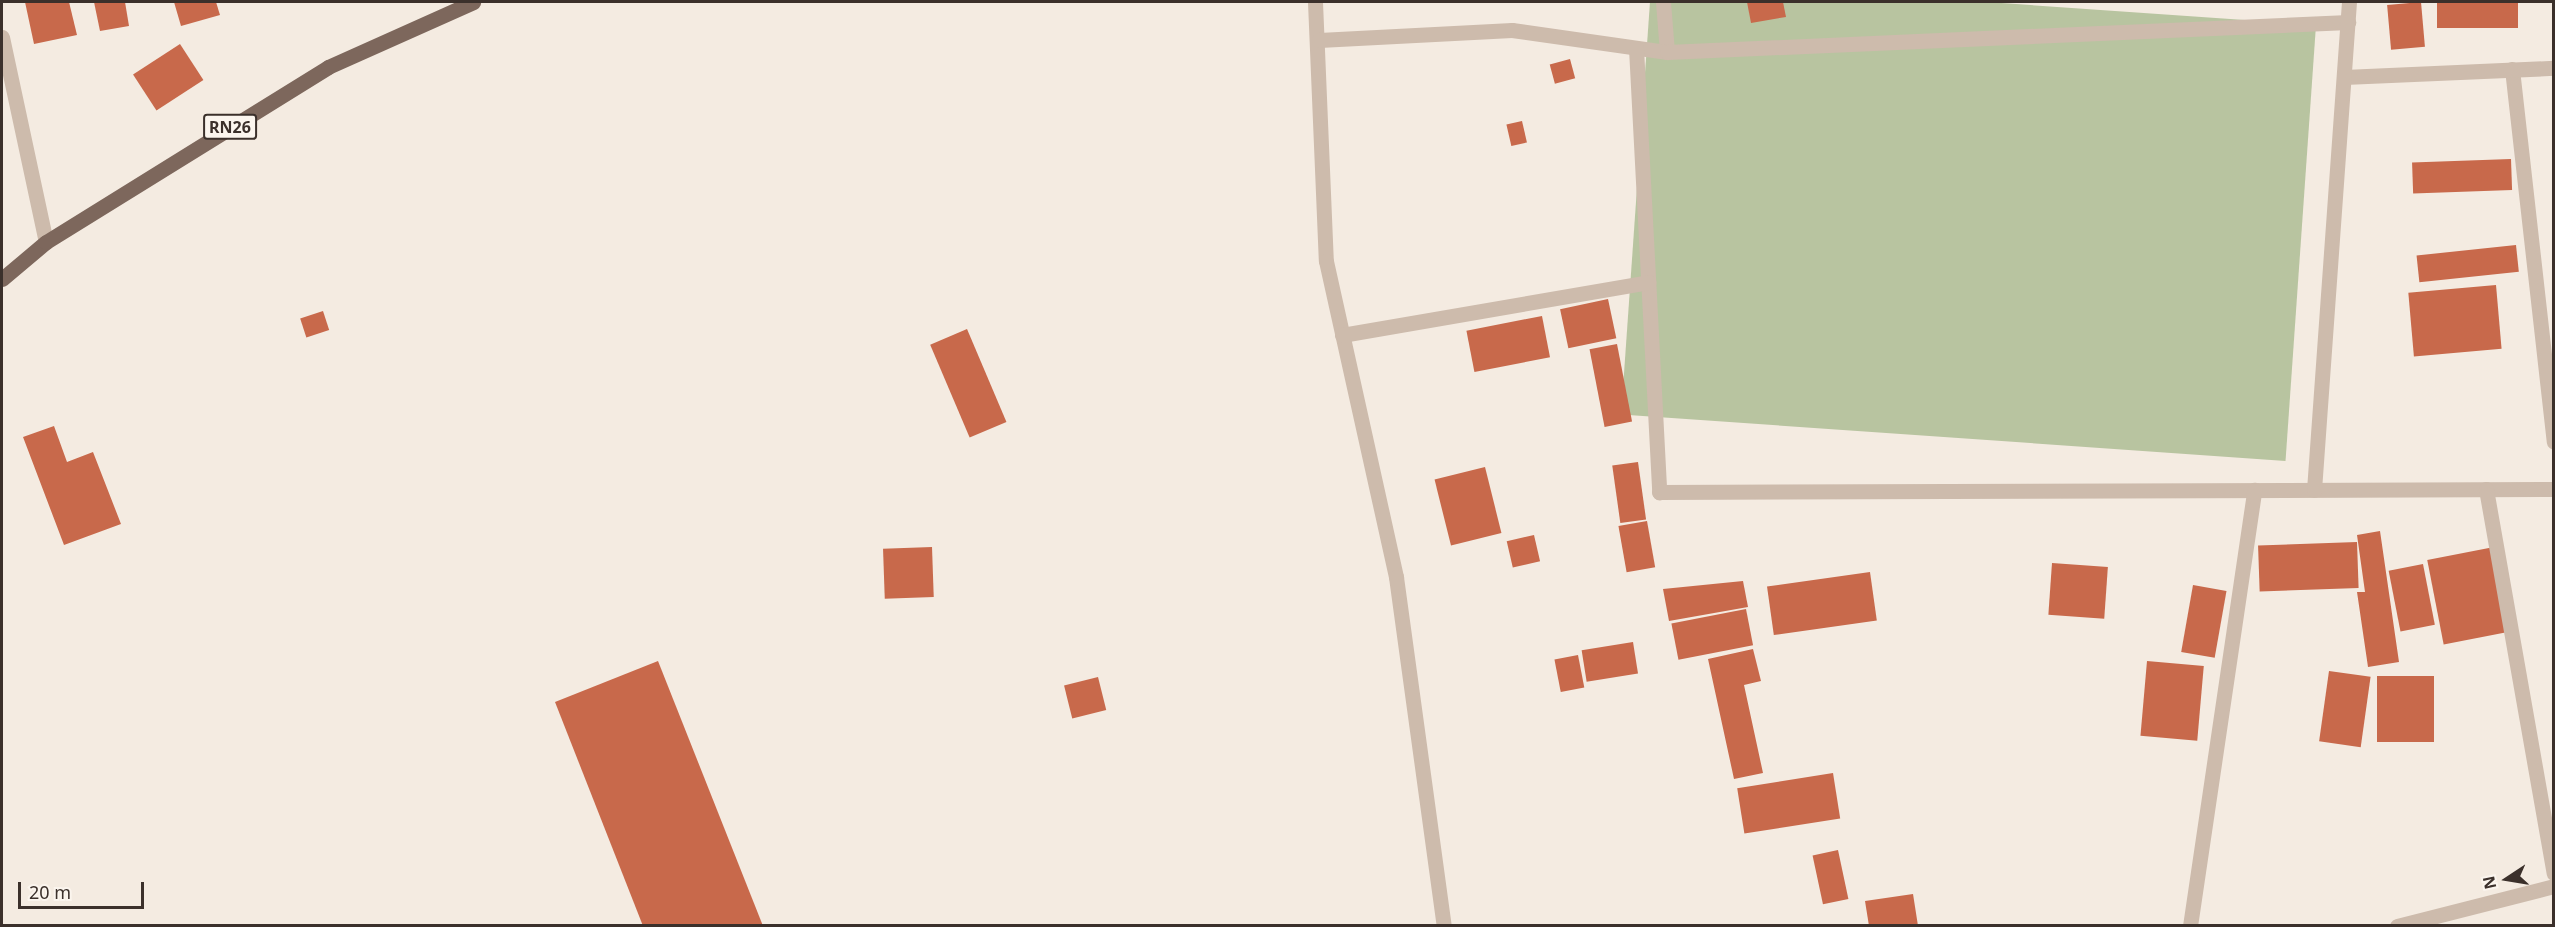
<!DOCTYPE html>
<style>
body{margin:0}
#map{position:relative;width:2555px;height:927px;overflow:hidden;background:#f4ebe1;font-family:"Noto Sans",sans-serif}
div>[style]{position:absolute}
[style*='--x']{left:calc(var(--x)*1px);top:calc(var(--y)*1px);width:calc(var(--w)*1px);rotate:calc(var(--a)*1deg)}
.green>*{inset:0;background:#b8c4a0;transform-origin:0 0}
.building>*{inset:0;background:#c8694b;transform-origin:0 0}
.street>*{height:15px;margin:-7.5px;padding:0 7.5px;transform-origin:7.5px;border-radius:7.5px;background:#cdbbac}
.primary>*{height:15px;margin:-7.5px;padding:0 7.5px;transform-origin:7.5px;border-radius:7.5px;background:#7d675c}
span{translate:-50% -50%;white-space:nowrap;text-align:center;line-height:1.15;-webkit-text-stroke:4.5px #fbf5ee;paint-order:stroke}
.shield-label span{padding:2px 4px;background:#fbf5ee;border:2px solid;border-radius:4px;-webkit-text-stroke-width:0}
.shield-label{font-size:16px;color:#3b302b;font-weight:700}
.frame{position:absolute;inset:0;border:3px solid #3b302b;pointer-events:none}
.north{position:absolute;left:2477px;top:849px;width:60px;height:60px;-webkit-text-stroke:4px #fbf5ee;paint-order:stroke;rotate:258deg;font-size:16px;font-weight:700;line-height:24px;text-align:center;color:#3b302b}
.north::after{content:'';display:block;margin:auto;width:21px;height:27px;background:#3b302b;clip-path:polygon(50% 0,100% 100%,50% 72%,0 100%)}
.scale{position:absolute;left:18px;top:882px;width:126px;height:27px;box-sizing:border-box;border:3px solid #3b302b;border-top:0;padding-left:8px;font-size:18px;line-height:21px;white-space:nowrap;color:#3b302b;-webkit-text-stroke:4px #fbf5ee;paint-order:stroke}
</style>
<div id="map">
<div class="green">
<i style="left:2316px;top:25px;width:437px;height:666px;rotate:94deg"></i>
</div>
<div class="building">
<i style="clip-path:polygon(25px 2px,69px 2px,77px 35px,34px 44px)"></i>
<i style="clip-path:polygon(94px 2px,125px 2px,129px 26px,100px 31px)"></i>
<i style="clip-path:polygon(174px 2px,216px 2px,220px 15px,181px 26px)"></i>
<i style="clip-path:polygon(1747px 2px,1783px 2px,1786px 17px,1751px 23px)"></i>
<i style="left:2421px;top:2px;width:45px;height:34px;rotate:85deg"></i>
<i style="left:2437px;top:2px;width:81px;height:26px"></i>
<i style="left:180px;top:44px;width:43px;height:56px;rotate:57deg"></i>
<i style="left:1570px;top:59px;width:20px;height:21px;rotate:75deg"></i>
<i style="left:1522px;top:121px;width:22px;height:16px;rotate:77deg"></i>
<i style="left:2511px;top:159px;width:31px;height:99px;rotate:88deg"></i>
<i style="left:2516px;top:245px;width:27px;height:100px;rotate:84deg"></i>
<i style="left:2496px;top:285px;width:64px;height:88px;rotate:85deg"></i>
<i style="left:1608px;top:299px;width:40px;height:49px;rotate:78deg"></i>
<i style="left:323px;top:311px;width:20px;height:24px;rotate:72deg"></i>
<i style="left:1542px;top:316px;width:42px;height:77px;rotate:79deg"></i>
<i style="left:967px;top:329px;width:101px;height:40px;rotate:67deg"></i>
<i style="left:1617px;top:344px;width:79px;height:28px;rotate:79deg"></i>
<i style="clip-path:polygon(54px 426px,67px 462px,93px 452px,121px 524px,64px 545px,23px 437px)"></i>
<i style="left:1638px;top:462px;width:58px;height:26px;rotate:82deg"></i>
<i style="left:1485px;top:467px;width:68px;height:52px;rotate:76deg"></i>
<i style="left:1647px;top:521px;width:47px;height:29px;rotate:80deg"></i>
<i style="clip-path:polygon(2380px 531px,2399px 662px,2368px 667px,2357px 592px,2365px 592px,2357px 535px)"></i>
<i style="left:1534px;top:535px;width:27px;height:28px;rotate:77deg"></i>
<i style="left:2357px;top:542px;width:46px;height:99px;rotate:88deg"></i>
<i style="left:932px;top:547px;width:50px;height:49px;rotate:88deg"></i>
<i style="left:2494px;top:547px;width:86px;height:68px;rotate:79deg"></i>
<i style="left:2052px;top:563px;width:56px;height:52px;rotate:4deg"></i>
<i style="left:2423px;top:564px;width:62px;height:35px;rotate:79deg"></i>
<i style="left:1870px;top:572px;width:49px;height:104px;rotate:82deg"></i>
<i style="clip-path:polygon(1743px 581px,1748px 607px,1669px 621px,1663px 589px)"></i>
<i style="left:2193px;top:585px;width:34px;height:68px;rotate:10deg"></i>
<i style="left:1746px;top:609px;width:37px;height:76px;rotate:79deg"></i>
<i style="left:1633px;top:642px;width:32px;height:52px;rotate:81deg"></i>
<i style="clip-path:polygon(1753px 649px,1761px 681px,1744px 685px,1763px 773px,1734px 779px,1708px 659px)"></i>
<i style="left:1578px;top:655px;width:33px;height:24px;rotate:79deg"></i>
<i style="clip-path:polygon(658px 661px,763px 926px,643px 926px,555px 702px)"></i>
<i style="left:2147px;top:661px;width:57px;height:75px;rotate:5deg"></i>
<i style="left:2329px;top:671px;width:42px;height:71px;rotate:8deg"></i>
<i style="left:2377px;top:676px;width:57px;height:66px"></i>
<i style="left:1098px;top:677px;width:34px;height:35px;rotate:76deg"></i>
<i style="left:1833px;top:773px;width:46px;height:97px;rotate:81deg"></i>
<i style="left:1838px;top:850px;width:50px;height:26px;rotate:78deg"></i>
<i style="clip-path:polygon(1913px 894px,1918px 926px,1869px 926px,1865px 901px)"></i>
</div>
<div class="street">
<i style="--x:1315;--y:2;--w:259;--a:87.6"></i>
<i style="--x:1326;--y:261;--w:324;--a:77.5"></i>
<i style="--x:1396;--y:577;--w:352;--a:82.2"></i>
<i style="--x:1663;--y:2;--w:50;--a:85.4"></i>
<i style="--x:2;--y:37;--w:210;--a:77.9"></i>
<i style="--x:1319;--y:40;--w:193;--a:-3"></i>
<i style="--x:1512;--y:30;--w:157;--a:8.1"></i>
<i style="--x:1667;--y:52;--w:682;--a:-2.52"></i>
<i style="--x:1636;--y:48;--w:445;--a:87"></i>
<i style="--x:1659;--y:492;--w:895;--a:-0.19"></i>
<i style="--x:2512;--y:69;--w:375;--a:83.6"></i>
<i style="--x:2344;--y:77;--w:210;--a:-2.5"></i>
<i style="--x:1342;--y:335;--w:311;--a:-9.8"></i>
<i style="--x:2486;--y:489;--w:390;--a:80"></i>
<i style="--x:2314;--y:490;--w:489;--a:-85.9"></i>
<i style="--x:2190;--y:926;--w:441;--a:-81.6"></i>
<i style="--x:2397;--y:926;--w:162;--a:-14.3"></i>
</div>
<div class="primary">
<i style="--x:2;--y:279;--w:57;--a:-40.1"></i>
<i style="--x:46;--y:242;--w:332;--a:-31.8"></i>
<i style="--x:328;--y:67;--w:159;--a:-24.1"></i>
</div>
<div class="shield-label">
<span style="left:230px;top:127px">RN26</span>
</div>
<div class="frame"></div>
<div class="north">N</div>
<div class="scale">20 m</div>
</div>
